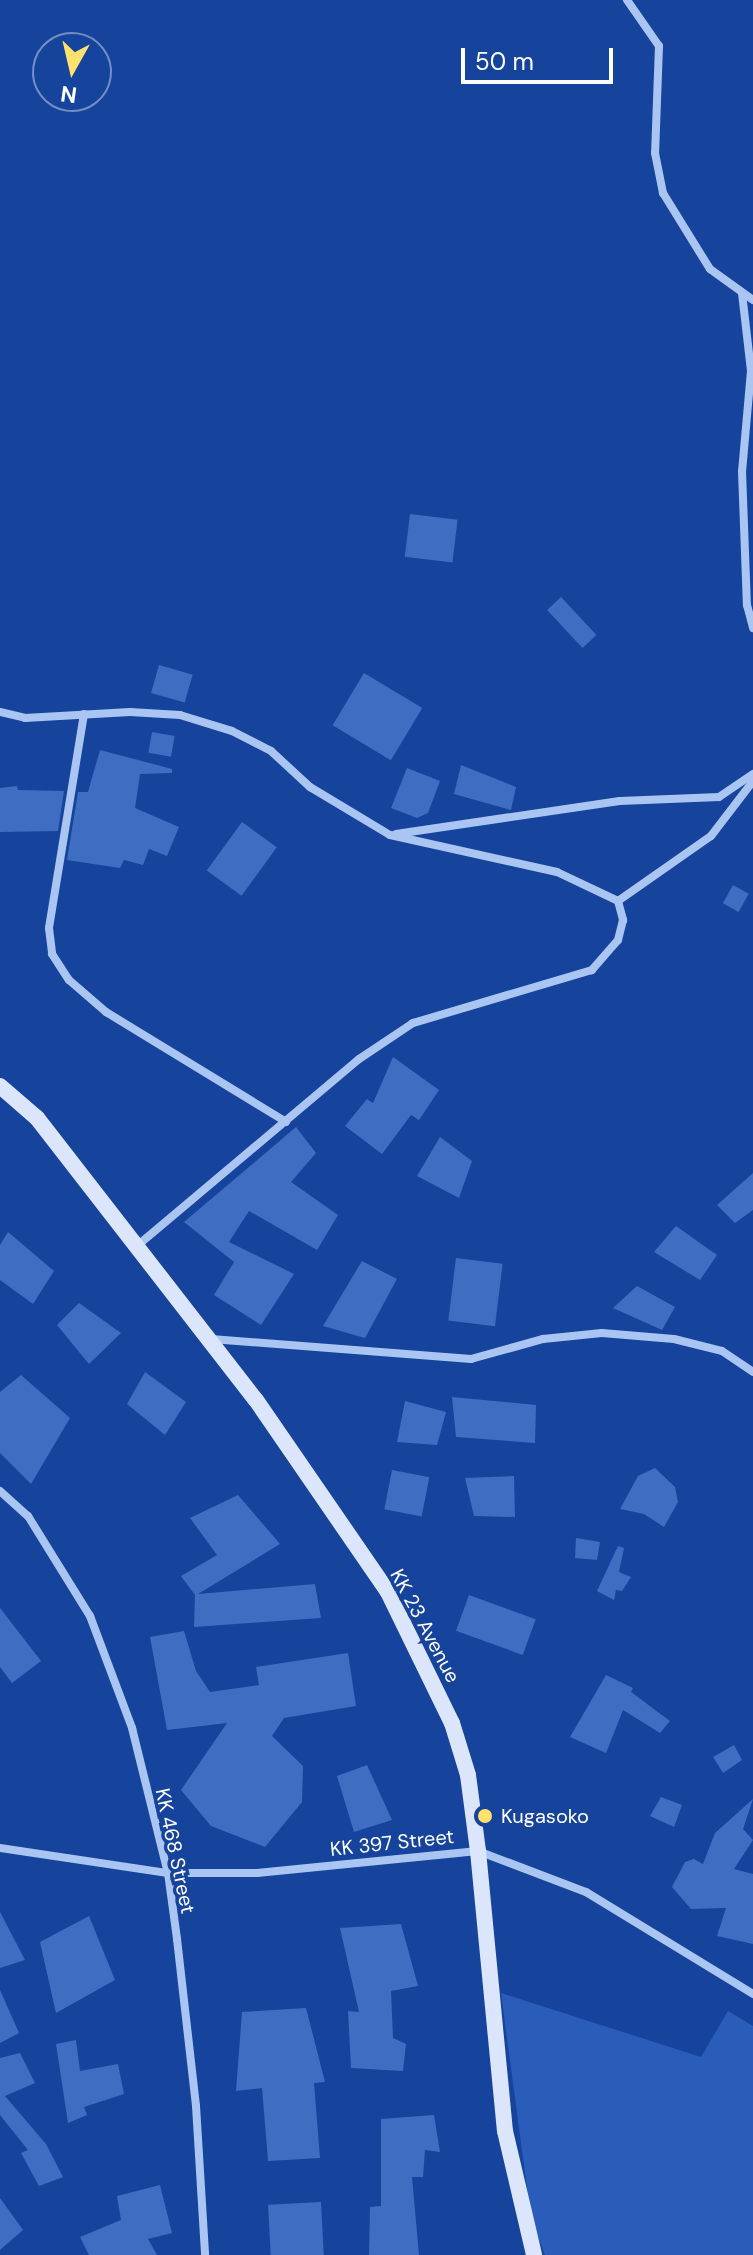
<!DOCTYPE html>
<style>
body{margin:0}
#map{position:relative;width:753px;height:2255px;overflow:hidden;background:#16449c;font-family:"DM Sans",sans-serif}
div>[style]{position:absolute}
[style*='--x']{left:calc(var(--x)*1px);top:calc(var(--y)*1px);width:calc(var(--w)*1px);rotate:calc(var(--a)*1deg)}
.green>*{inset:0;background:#295db9}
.building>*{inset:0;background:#3e6dc2;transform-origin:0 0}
.street>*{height:8px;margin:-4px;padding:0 4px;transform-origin:4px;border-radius:4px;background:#abc5f3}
.secondary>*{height:16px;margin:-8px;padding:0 8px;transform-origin:8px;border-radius:8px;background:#dbe6fc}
.dots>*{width:22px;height:22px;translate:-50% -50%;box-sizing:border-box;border:4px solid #16449c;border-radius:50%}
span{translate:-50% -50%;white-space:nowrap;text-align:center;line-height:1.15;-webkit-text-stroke:7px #16449c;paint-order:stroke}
.street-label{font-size:20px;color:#fff}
.poi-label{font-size:20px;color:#fff}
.left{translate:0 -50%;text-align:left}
.north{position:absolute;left:32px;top:32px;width:80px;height:80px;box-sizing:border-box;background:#16449c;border:2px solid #738fc4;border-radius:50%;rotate:188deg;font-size:22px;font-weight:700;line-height:32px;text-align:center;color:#fff}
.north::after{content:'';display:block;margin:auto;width:28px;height:36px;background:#ffe26d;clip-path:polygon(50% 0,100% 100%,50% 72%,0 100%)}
.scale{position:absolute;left:461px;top:48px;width:152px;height:36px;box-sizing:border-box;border:4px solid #fff;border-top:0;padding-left:10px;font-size:24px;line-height:28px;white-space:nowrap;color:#fff;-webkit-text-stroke:6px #16449c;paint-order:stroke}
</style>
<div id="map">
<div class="green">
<i style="clip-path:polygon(501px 1993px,701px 2057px,728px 2011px,753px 2026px,753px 2255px,545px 2255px,531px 2218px)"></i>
</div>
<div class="building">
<i style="left:410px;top:514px;width:48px;height:43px;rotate:7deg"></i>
<i style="left:561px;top:597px;width:52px;height:19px;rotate:47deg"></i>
<i style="left:159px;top:665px;width:35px;height:29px;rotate:16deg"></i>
<i style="left:364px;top:673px;width:68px;height:61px;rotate:31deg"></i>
<i style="left:152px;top:732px;width:23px;height:21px;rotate:10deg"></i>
<i style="clip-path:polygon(100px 750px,172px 769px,172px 773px,140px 774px,135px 808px,179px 827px,167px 856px,149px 849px,143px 865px,124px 860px,120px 868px,67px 860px,78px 792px,88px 792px)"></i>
<i style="clip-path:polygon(461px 765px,516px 787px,511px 810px,454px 794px)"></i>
<i style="clip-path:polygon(407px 768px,440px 781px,428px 813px,417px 818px,391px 808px)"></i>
<i style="clip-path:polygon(17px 786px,18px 790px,64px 791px,58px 831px,0 832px,0 788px)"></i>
<i style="left:242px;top:822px;width:43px;height:60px;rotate:36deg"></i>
<i style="left:733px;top:885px;width:18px;height:21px;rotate:29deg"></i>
<i style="clip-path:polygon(393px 1057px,439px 1090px,419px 1120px,411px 1115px,382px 1154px,345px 1126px,367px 1099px,373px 1103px)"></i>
<i style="clip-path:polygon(296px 1127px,316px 1153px,291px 1182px,338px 1215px,317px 1250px,249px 1211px,229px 1242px,294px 1274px,261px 1325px,214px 1295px,234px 1262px,184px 1222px)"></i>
<i style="clip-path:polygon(440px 1137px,472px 1161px,459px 1198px,417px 1176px)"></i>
<i style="clip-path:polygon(753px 1173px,753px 1210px,735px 1223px,717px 1205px)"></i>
<i style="clip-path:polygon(676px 1226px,717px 1255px,700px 1280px,654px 1252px)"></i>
<i style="clip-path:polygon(8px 1232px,54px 1271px,33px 1304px,0 1280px,0 1245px)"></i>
<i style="left:456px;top:1258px;width:47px;height:63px;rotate:7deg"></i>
<i style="clip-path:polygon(362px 1261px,397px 1279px,365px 1338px,323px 1326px)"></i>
<i style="clip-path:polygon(637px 1286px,675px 1307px,662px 1330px,613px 1308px)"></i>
<i style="clip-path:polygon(79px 1303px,121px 1333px,89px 1364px,57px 1325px)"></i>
<i style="clip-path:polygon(145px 1372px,186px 1402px,165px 1435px,127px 1404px)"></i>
<i style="clip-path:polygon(21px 1375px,70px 1418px,31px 1484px,0 1453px,0 1392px)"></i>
<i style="clip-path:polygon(452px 1397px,536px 1405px,535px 1443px,456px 1437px)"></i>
<i style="clip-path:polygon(405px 1401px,446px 1412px,437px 1445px,397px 1442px)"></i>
<i style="clip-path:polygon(655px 1468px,675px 1487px,678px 1502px,664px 1527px,644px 1514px,620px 1509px,638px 1476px)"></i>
<i style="left:392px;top:1470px;width:38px;height:40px;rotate:11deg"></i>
<i style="clip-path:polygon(514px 1476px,515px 1517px,474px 1516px,465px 1478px)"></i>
<i style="clip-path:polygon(238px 1495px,280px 1544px,198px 1594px,315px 1584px,321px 1618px,194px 1627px,195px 1595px,181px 1576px,217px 1555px,190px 1518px)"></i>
<i style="clip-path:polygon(576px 1538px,600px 1542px,597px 1560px,575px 1558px)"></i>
<i style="clip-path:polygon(618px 1546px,624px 1548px,619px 1572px,631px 1577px,622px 1591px,616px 1590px,614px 1600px,597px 1591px)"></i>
<i style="left:469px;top:1595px;width:71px;height:38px;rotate:20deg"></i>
<i style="clip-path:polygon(0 1608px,41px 1661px,12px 1683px,0 1667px)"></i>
<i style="clip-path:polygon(184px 1631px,196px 1671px,210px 1692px,259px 1685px,256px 1667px,348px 1653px,356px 1706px,284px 1718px,272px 1736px,303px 1766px,302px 1802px,265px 1847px,211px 1826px,181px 1790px,227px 1723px,167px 1730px,150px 1637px)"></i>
<i style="clip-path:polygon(606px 1675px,633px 1688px,631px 1692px,670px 1721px,660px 1733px,623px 1710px,606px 1753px,570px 1737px)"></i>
<i style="clip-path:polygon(734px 1745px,742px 1760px,723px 1773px,713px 1757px)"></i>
<i style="clip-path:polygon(367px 1765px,392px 1820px,354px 1832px,337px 1776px)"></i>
<i style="clip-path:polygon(661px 1797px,682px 1805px,674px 1827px,650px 1816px)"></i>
<i style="clip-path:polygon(753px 1799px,743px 1829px,753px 1840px,734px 1869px,753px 1874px,753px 1944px,717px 1936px,726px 1908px,691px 1909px,672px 1887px,685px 1862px,694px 1859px,703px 1864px,715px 1833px)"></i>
<i style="clip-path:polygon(0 1912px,25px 1960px,0 1968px)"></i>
<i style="clip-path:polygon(89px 1916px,115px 1980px,56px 2013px,40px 1942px)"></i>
<i style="clip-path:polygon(401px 1924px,418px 1986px,391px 1991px,393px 2038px,406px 2044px,403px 2071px,351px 2068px,348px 2011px,359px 2012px,340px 1928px)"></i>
<i style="clip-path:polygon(0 1990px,19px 2033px,0 2043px)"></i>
<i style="clip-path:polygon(306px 2008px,325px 2082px,314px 2083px,320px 2158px,268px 2161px,262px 2088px,236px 2091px,242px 2012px)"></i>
<i style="clip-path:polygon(76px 2040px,80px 2071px,118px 2064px,124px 2094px,84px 2107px,87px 2115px,68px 2123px,56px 2044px)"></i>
<i style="clip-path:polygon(20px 2053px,35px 2083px,5px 2096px,46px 2144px,63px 2177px,39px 2186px,21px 2153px,28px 2150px,0 2115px,0 2058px)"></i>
<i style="clip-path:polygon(434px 2115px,440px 2152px,425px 2150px,423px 2177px,412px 2177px,419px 2255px,369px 2255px,370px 2207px,381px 2206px,381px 2119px)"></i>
<i style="clip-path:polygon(160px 2185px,172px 2233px,148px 2239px,157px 2255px,89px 2255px,80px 2237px,121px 2220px,117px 2196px)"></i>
<i style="clip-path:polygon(0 2198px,23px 2230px,0 2250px)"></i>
<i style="left:321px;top:2202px;width:53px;height:53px;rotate:87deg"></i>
</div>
<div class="street">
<i style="--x:627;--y:0;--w:56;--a:55.2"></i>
<i style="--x:659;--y:46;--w:107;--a:92.1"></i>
<i style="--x:655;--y:153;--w:41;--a:78.7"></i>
<i style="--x:663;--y:193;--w:89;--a:58.3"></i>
<i style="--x:710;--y:269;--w:53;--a:35.8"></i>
<i style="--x:742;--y:293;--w:79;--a:83.4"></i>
<i style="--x:751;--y:371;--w:100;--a:95.1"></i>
<i style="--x:742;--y:471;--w:134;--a:87.9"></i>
<i style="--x:747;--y:605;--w:24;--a:75"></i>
<i style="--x:0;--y:712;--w:26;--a:13"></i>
<i style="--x:25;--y:718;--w:105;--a:-3.3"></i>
<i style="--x:130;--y:712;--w:50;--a:3.4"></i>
<i style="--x:180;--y:715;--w:54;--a:17.1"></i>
<i style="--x:232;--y:731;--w:44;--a:27.1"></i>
<i style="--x:271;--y:751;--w:53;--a:42.7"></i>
<i style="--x:310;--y:787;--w:93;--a:31"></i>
<i style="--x:390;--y:835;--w:171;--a:12.5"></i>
<i style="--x:557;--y:872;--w:68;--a:25.4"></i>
<i style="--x:618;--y:901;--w:20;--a:75"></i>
<i style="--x:623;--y:920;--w:21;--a:104"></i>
<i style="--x:618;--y:940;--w:40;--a:131"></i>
<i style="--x:592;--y:970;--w:187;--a:163.5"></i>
<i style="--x:413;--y:1023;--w:65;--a:146.3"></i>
<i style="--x:359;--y:1059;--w:289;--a:139.9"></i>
<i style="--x:84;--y:714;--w:217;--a:99.3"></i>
<i style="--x:49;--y:928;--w:26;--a:83"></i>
<i style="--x:52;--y:954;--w:31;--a:57"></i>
<i style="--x:69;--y:980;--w:49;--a:40.9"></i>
<i style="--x:106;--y:1012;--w:211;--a:31.4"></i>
<i style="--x:396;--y:834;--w:226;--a:-8.4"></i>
<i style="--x:620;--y:801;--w:99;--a:-2.3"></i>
<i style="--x:719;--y:797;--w:41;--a:-34.1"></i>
<i style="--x:618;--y:901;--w:113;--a:-35"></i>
<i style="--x:711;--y:836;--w:69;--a:-52.6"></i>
<i style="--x:211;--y:1339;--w:261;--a:4.4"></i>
<i style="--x:471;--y:1359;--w:75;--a:-15.5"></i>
<i style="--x:543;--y:1339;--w:59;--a:-5.8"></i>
<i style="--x:602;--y:1333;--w:72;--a:4.8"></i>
<i style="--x:674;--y:1339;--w:49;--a:14"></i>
<i style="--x:722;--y:1351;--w:37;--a:34"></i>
<i style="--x:0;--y:1491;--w:38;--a:42"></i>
<i style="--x:28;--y:1516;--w:118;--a:58.2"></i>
<i style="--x:90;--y:1616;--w:120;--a:69.4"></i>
<i style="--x:132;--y:1728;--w:149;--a:76.1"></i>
<i style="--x:168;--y:1873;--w:67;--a:82.2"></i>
<i style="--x:177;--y:1939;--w:168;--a:83.5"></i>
<i style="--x:196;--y:2106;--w:149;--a:86.5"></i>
<i style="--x:0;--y:1848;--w:170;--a:8.5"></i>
<i style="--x:168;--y:1873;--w:89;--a:0"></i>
<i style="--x:257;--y:1873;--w:222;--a:-5.7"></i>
<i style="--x:478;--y:1851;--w:116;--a:20.8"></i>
<i style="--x:586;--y:1892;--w:196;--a:31.4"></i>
</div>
<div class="secondary">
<i style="--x:0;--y:1086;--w:49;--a:40.9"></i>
<i style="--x:37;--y:1118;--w:357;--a:52.2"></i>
<i style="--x:256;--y:1400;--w:233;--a:55.5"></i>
<i style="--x:388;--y:1592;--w:146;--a:64"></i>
<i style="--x:452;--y:1723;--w:54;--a:72.9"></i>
<i style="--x:468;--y:1775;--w:77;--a:82.5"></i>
<i style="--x:478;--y:1851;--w:281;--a:84.5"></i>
<i style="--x:505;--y:2131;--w:127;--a:76.8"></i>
</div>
<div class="dots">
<i style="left:485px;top:1816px;background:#ffe26d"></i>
</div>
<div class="street-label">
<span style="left:425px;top:1626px;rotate:62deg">KK 23 Avenue</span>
<span style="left:392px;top:1843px;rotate:-6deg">KK 397 Street</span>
<span style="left:175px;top:1851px;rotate:78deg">KK 468 Street</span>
</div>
<div class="poi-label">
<span class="left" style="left:501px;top:1816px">Kugasoko</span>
</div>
<div class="north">N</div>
<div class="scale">50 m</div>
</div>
